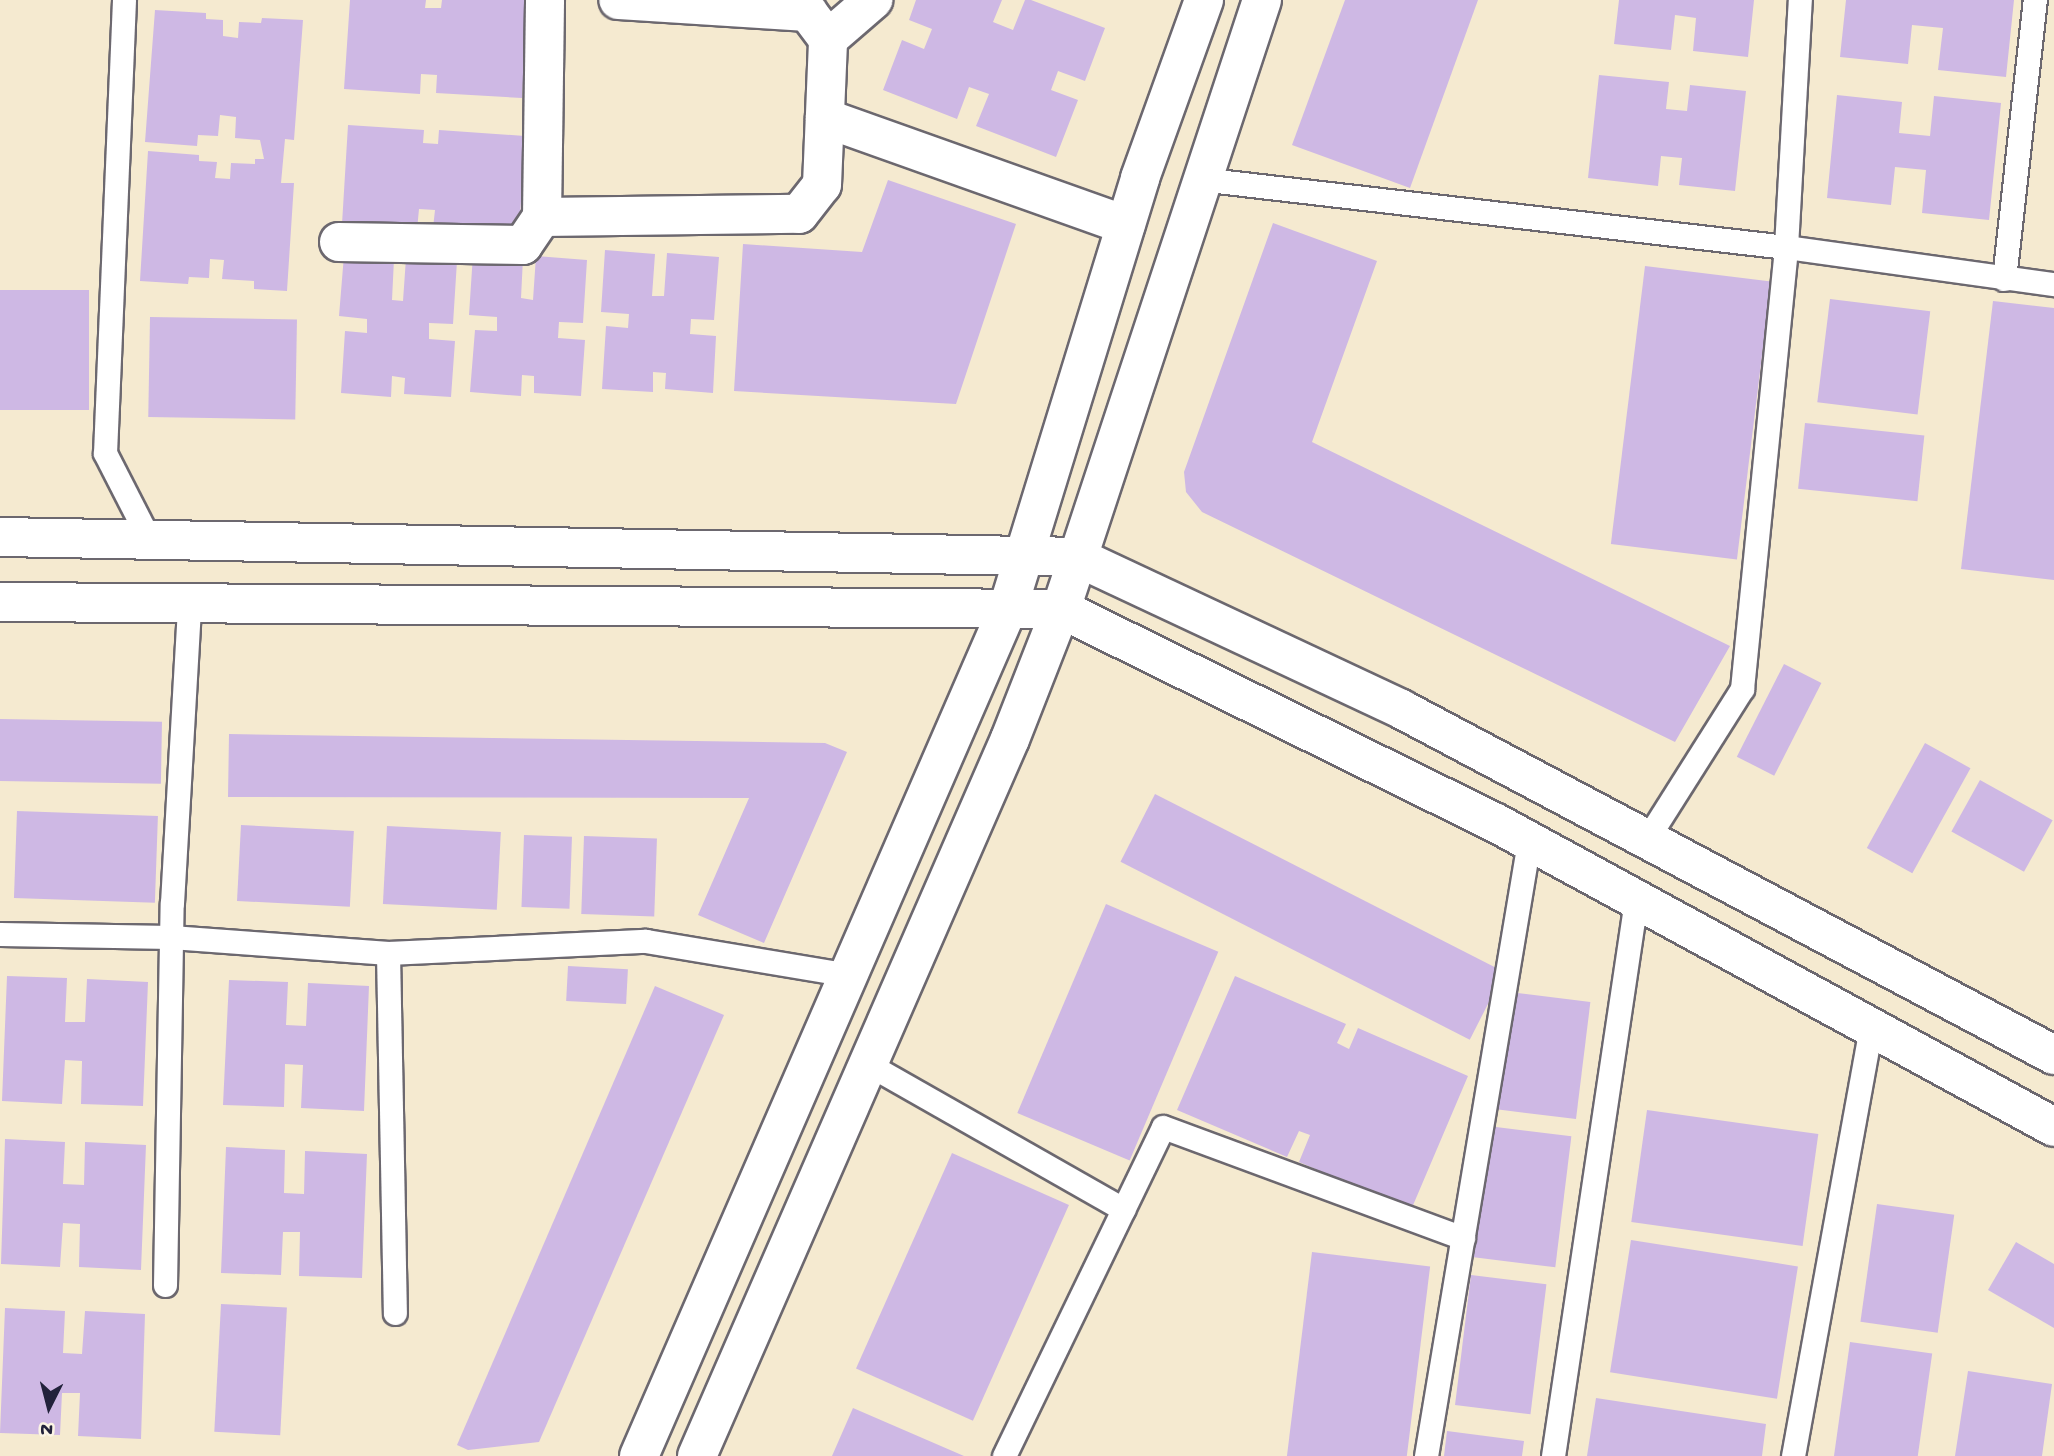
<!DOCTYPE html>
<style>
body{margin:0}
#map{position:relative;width:2054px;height:1456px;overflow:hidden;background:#f5ead0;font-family:"Gochi Hand",sans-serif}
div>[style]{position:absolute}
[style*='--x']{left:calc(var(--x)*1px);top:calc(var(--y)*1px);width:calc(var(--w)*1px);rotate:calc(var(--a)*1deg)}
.building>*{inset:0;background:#ceb8e4;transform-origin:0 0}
.roads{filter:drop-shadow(2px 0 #6c686f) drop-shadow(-2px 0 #6c686f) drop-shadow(0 2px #6c686f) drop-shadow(0 -2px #6c686f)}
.service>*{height:23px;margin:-11.5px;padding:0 11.5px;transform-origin:11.5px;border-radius:11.5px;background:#fff}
.minor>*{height:38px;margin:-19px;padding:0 19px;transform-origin:19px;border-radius:19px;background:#fff}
.tertiary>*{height:38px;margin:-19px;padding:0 19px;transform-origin:19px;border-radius:19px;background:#fff}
span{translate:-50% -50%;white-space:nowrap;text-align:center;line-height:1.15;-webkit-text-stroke:7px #fcf5e5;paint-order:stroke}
.north{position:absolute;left:14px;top:1372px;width:70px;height:70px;-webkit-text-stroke:5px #fcf5e5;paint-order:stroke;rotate:186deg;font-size:19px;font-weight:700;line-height:28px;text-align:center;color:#22223b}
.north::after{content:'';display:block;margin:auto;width:24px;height:32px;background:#22223b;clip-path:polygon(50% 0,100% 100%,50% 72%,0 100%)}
</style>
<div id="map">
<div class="building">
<i style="clip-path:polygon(350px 0,426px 0,425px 8px,441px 8px,442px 0,528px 0,522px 98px,436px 93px,437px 75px,421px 74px,420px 94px,344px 89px)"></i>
<i style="clip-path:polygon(916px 0,1002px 0,993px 22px,1013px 30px,1025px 0,1031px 0,1105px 28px,1085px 81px,1058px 71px,1051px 90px,1078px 100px,1056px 157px,976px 126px,989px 94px,969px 87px,957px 119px,883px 90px,902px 40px,924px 49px,932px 29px,909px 20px)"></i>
<i style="clip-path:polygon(1345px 0,1478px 0,1410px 188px,1292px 145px)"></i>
<i style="clip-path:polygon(1619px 0,1754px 0,1748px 57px,1693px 51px,1696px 18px,1675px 15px,1671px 50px,1614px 44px)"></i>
<i style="clip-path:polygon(1846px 0,2014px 0,2006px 77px,1938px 70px,1943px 28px,1912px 25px,1908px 64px,1840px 57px)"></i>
<i style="clip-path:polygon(155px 10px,206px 13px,206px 19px,223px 20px,223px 36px,238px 38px,239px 22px,261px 23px,262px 18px,303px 20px,294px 140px,285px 139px,281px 183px,294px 183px,287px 291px,254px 289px,254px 281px,222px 279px,224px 260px,210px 259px,209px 278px,189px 277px,188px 284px,140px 281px,148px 151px,199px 155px,199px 161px,217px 162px,215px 178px,230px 179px,231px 163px,255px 164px,255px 159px,264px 159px,260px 140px,235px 138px,236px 117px,220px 115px,218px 136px,198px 135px,197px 146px,145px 142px)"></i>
<i style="clip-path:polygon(1599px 75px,1669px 82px,1666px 109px,1687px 111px,1690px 85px,1746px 91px,1735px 191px,1679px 185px,1682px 158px,1661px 156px,1658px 186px,1588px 178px)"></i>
<i style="clip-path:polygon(1837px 95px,1902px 102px,1899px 133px,1930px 136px,1934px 96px,2001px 103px,1989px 220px,1922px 213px,1926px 170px,1895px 167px,1891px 205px,1827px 198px)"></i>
<i style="clip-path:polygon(348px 125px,424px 130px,423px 143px,438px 144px,439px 130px,525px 136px,519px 234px,433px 228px,435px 210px,419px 209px,417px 230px,342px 224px)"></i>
<i style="clip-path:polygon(888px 180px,1016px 224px,956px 404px,734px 391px,743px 244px,862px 252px)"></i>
<i style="clip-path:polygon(1273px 223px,1377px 261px,1312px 442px,1730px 646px,1675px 742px,1202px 512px,1186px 492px,1184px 472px)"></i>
<i style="clip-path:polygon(605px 250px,655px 254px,652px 296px,664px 296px,667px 253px,719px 257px,714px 320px,691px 319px,690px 334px,716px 336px,713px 393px,665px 389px,666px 373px,653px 372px,653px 392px,602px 389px,606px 326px,628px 328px,629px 314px,601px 312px)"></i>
<i style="clip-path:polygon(473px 254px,523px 258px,521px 298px,533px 300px,536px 256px,587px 260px,583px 323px,559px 322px,558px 338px,585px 340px,581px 396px,534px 393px,534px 376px,522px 375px,521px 396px,470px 392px,475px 330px,497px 331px,497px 317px,469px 315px)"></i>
<i style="clip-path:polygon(344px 255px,394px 259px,392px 300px,403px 301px,406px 258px,457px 261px,453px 324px,429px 323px,429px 339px,455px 341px,451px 397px,404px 394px,405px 378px,392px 376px,391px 397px,341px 393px,345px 331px,367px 333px,367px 319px,339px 316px)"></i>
<i style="left:1645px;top:266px;width:127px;height:280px;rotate:7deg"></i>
<i style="left:0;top:290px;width:89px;height:120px"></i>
<i style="left:1830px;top:299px;width:101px;height:104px;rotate:7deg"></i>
<i style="clip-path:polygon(1993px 301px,2054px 308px,2054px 580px,1961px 569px)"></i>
<i style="left:150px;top:317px;width:147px;height:100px;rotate:1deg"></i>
<i style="left:1805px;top:423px;width:120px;height:66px;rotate:6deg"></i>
<i style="left:1784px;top:664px;width:42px;height:104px;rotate:27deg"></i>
<i style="left:0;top:719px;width:162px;height:62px;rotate:1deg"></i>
<i style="clip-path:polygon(229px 734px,825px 743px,847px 752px,764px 943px,698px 915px,749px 798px,228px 797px)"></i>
<i style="left:1925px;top:743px;width:52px;height:120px;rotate:29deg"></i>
<i style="left:1980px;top:780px;width:83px;height:59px;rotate:29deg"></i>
<i style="left:1155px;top:794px;width:392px;height:76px;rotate:27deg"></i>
<i style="left:17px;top:811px;width:141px;height:87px;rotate:2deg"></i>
<i style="left:241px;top:825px;width:113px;height:76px;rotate:3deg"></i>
<i style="left:387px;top:826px;width:114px;height:78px;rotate:3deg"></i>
<i style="left:524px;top:835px;width:48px;height:72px;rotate:2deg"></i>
<i style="left:584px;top:836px;width:73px;height:78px;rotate:2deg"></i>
<i style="left:1106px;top:904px;width:122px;height:227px;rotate:23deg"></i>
<i style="left:568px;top:966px;width:60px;height:35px;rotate:3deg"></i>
<i style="clip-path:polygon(7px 976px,67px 978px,65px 1022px,85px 1022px,87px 979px,148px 982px,143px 1106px,81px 1104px,82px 1061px,65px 1060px,62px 1104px,2px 1101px)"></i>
<i style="clip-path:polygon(1235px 976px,1346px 1024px,1337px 1043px,1349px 1049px,1358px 1028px,1468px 1076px,1411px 1210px,1299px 1162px,1310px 1135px,1299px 1131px,1287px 1157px,1177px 1110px)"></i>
<i style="clip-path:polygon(229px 980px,288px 982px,286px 1025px,306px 1026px,308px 983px,369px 986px,364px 1111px,301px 1108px,303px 1065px,285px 1064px,284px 1107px,223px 1105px)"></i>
<i style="clip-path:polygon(655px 986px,724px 1015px,539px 1442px,468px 1450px,457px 1445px)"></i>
<i style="left:1509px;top:992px;width:82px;height:118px;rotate:7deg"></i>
<i style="left:1647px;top:1110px;width:173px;height:113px;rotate:8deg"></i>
<i style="left:1488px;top:1126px;width:84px;height:132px;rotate:7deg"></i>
<i style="clip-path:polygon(5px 1139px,65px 1142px,63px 1184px,84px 1185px,85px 1142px,146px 1145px,141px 1270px,79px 1267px,80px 1224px,63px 1223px,60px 1267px,1px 1264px)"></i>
<i style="clip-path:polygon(226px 1147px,285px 1150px,284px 1193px,304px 1194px,305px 1151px,367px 1154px,362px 1278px,299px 1276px,300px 1232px,283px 1232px,281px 1275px,221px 1273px)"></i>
<i style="left:952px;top:1153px;width:128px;height:236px;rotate:24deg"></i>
<i style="left:1877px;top:1204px;width:78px;height:119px;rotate:8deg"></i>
<i style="left:1631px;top:1240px;width:169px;height:134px;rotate:9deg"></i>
<i style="clip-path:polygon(2016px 1242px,2054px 1264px,2054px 1328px,1988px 1290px)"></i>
<i style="left:1312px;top:1252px;width:119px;height:206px;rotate:7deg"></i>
<i style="left:1471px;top:1275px;width:76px;height:131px;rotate:7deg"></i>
<i style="left:221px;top:1304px;width:66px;height:128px;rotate:3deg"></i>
<i style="clip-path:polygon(5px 1308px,65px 1311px,63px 1353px,82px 1354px,85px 1311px,145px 1314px,141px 1439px,78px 1436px,80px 1393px,62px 1393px,60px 1435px,0 1433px)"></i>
<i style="left:1850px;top:1342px;width:83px;height:115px;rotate:8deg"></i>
<i style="clip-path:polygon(1968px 1371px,2052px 1384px,2042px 1456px,1955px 1456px)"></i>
<i style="clip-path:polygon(1596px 1398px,1766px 1424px,1762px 1456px,1587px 1456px)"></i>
<i style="clip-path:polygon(853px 1408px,964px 1456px,832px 1456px)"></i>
<i style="clip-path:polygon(1447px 1431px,1524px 1441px,1522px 1456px,1444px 1456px)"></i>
</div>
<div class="roads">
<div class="service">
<i style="--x:124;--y:0;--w:453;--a:92.4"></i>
<i style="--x:105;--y:453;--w:97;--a:62.9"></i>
<i style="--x:1200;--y:179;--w:590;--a:6.62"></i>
<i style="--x:1786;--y:247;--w:271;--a:7.9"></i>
<i style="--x:2004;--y:279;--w:281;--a:-83.7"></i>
<i style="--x:1647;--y:839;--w:178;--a:-57.7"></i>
<i style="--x:1742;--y:689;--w:444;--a:-84.3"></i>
<i style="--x:1786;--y:247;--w:247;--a:-86.8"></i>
<i style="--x:0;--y:934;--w:171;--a:1"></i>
<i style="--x:171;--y:937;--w:218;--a:4.2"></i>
<i style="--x:388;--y:953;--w:258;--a:-2.7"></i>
<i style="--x:646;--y:941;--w:206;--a:9.5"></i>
<i style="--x:388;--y:953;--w:360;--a:88.9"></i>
<i style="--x:866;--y:1063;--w:296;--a:29.6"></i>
<i style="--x:165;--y:1285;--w:382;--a:-89"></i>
<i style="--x:172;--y:903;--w:297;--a:-86.7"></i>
<i style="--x:1004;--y:1456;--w:365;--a:-64.2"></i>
<i style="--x:1163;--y:1127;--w:320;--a:20.3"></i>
<i style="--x:1426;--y:1456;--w:624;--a:-80.49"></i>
<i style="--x:1553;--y:1456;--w:562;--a:-81.51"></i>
<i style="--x:1793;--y:1456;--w:435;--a:-79.7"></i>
</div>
<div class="minor">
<i style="--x:828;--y:39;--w:60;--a:-40.9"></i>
<i style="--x:825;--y:118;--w:319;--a:19.6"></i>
<i style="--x:542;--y:217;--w:217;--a:-89.2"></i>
<i style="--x:339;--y:242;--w:184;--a:0.9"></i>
<i style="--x:523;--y:245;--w:34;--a:-56"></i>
<i style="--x:542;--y:217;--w:257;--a:-0.7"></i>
<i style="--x:799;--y:214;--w:37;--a:-52"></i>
<i style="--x:822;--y:185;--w:146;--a:-87.6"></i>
<i style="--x:828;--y:39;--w:34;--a:-127"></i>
<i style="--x:808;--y:12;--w:190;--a:-176.4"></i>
</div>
<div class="tertiary">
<i style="--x:0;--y:537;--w:1077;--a:1.06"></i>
<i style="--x:1077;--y:557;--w:358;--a:25.1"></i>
<i style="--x:1401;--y:709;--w:739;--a:27.92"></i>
<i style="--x:0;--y:602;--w:1061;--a:0.38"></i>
<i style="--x:1061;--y:609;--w:485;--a:26.2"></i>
<i style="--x:1496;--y:823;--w:635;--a:28.58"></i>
<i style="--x:639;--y:1456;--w:925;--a:-66.48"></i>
<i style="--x:1008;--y:608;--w:450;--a:-72.9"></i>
<i style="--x:1140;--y:178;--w:189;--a:-70.2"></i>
<i style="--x:697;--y:1456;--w:782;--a:-66.42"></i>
<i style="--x:1010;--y:739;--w:140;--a:-68.6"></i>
<i style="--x:1061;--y:609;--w:641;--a:-71.73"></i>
</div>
</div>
<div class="north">N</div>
</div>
